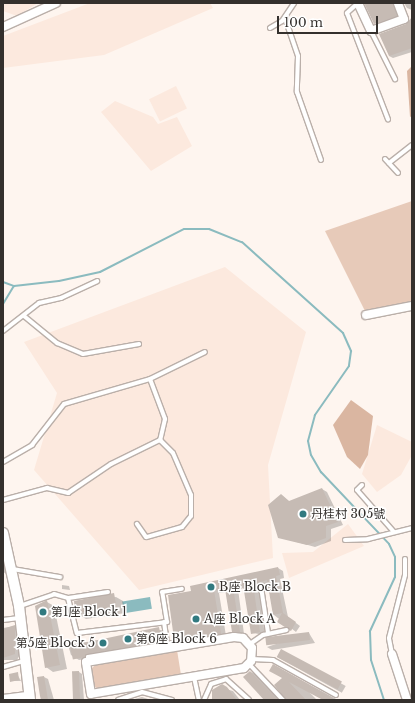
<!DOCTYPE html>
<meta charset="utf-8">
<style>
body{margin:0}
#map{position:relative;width:415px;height:703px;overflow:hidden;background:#fef5ef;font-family:"Libre Baskerville","Noto Sans SC",serif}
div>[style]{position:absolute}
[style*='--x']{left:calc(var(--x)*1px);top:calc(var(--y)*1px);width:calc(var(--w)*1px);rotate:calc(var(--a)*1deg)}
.built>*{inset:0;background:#fce9de;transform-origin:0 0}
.green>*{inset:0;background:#e7cab9}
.forest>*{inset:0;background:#dab6a1}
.water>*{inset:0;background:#8bbbbf;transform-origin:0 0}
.shadow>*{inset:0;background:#0003;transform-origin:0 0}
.stream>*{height:2px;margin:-1px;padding:0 1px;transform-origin:1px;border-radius:1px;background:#8bbbbf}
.building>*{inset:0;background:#c6bbb4;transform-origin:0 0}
.roads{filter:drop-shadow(1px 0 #baafa9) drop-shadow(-1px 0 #baafa9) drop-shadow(0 1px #baafa9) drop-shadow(0 -1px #baafa9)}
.service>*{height:4px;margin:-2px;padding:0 2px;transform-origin:2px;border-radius:2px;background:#fff}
.minor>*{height:8px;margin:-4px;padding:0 4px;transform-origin:4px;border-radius:4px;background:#fff}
.tertiary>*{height:10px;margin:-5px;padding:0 5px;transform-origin:5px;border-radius:5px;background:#fff}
.dots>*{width:11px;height:11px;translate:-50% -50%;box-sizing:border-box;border:2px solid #fff;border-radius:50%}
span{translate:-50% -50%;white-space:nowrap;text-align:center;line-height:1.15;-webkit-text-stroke:3px #fff;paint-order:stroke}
.poi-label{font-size:12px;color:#34302d}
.left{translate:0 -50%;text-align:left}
.right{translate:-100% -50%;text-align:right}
.frame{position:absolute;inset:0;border:4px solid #34302d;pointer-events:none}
.scale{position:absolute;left:277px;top:16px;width:101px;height:18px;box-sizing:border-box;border:2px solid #34302d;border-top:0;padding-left:5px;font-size:12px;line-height:14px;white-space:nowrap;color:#34302d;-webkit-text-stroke:3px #fff;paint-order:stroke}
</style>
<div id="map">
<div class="built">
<i style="clip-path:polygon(3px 3px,38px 3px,17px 16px,3px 11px)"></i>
<i style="clip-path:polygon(90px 3px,210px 3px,213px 8px,104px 55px,3px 68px,3px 36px)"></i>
<i style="left:176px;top:86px;width:25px;height:30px;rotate:64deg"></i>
<i style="clip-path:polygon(115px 101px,153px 117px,158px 124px,177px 117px,192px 146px,151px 171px,101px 112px)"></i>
<i style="clip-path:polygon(225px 267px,306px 332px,268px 465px,273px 558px,139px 590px,34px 470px,57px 393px,24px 342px)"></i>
<i style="clip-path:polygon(377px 425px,412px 442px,412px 455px,401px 475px,377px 492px,362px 474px)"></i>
<i style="clip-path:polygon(348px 524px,364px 546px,289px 578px,282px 553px,313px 552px)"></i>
</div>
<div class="green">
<i style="clip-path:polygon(412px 201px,412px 302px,365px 311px,325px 231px)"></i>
<i style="clip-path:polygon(177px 650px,181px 675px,99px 690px,94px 686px,91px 669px,95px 665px)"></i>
</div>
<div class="forest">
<i style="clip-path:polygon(412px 66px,412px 116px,410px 117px,407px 71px)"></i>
<i style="clip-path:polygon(351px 400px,373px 416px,368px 455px,360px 469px,347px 457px,333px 425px)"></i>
</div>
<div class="water">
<i style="left:150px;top:597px;width:12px;height:28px;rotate:81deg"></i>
</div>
<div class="shadow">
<i style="clip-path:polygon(365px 3px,397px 3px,400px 18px,378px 26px)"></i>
<i style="clip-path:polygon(404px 3px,412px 3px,412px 10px,407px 8px)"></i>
<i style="clip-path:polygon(412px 18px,412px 52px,393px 58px,389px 56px)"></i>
<i style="clip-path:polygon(322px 489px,327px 492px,343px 525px,331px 529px,331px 541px,315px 547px,279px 537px,281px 495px,290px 502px)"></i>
<i style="clip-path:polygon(3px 566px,7px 568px,7px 574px,3px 572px)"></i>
<i style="clip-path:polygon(278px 568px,283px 571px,284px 578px,280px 579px,288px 617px,300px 626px,296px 632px,274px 615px,268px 583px,258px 586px,265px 635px,252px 633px,245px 588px,238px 589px,244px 634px,233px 631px,226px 592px,219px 593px,226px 636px,180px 641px,175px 638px,192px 592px)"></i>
<i style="clip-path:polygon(62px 585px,69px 586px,70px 590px,62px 589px)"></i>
<i style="clip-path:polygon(116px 597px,123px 601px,125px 613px,86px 619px,78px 614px,75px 601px)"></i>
<i style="clip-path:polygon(47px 602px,54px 606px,67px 669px,53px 672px,46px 667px)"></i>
<i style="clip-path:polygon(15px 626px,20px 629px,21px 653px,17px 660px,3px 660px,3px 628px)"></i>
<i style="clip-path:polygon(161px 630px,169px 634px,170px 645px,79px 660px,71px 655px,68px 645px)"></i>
<i style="clip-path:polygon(309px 633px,315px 643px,272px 650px,267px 647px)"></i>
<i style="left:281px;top:650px;width:74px;height:8px;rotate:29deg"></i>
<i style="clip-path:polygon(273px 665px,338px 700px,324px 700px,309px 692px,317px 700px,286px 700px,284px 678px)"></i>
<i style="clip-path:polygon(79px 672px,82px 674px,84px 700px,74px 700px)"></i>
<i style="clip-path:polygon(251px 672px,257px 675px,282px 700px,265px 700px)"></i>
<i style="clip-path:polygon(17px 674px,21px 681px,11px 681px)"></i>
<i style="clip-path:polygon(44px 677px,48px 679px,54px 700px,42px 700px)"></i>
<i style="clip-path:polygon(218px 687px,233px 691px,240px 700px,212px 700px)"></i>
<i style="clip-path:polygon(142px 697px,151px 700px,131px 700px)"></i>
</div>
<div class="stream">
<i style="--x:3;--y:282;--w:12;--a:20"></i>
<i style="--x:14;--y:286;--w:45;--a:-6.3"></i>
<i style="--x:59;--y:281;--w:42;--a:-12.4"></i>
<i style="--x:100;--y:272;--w:94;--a:-27.1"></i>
<i style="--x:184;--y:229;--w:25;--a:0"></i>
<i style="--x:209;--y:229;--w:35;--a:22"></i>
<i style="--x:242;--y:242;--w:136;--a:42"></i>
<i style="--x:343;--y:333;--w:20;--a:66"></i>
<i style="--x:351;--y:351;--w:15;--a:98"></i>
<i style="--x:349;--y:366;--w:60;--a:124.8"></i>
<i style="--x:315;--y:415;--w:27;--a:105"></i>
<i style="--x:308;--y:441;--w:14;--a:78"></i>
<i style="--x:311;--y:455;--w:20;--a:60"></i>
<i style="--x:321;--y:472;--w:99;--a:46.6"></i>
<i style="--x:389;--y:544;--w:14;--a:65"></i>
<i style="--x:395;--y:557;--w:20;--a:90"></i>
<i style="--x:395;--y:577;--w:60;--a:114.8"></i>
<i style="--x:370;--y:631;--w:29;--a:88"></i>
<i style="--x:371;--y:660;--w:42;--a:72"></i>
<i style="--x:3;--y:304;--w:21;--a:-59"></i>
</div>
<div class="building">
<i style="clip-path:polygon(364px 3px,393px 3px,397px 16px,374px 24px)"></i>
<i style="clip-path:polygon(412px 17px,412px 48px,389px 56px,379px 34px,406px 24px)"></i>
<i style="clip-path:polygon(322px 488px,338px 522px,326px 526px,326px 538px,307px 545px,278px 538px,268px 505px,281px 494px,289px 501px)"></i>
<i style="clip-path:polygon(278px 567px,280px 575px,276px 576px,283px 613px,296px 622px,291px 631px,277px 622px,282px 613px,273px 615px,267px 580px,253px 584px,260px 632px,251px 634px,243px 585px,233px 587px,240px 632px,232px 632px,225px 589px,214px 590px,221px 634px,174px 639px,168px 595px,191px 591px,190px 586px)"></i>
<i style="clip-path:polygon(114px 593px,117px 609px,75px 613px,74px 601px)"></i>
<i style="clip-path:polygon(47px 600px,60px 665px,45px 668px,35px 606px)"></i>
<i style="clip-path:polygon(15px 625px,15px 654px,3px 658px,3px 629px)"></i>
<i style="left:159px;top:627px;width:14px;height:91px;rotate:78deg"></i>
<i style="left:309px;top:632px;width:8px;height:44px;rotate:83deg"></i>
<i style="left:281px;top:649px;width:69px;height:9px;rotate:28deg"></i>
<i style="clip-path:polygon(273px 664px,333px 698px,332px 700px,323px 700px,289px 682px,306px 700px,286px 700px,274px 685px,282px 678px,269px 671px)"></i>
<i style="left:79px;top:671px;width:29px;height:7px;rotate:88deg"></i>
<i style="clip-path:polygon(250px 671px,278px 700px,264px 700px,243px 677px)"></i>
<i style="clip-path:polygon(18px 672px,19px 680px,10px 682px,9px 674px)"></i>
<i style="clip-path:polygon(44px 676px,48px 700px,41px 700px,40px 696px,37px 677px)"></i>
<i style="clip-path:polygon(222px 684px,227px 687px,237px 700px,212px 700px,212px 690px)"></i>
</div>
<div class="roads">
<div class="service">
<i style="--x:358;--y:3;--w:15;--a:138"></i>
<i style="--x:347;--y:13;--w:114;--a:68.9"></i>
<i style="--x:285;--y:18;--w:40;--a:71.1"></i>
<i style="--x:298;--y:56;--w:36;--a:92"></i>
<i style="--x:297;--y:92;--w:72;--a:70.6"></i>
<i style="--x:270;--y:28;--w:14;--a:-30"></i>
<i style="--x:282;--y:21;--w:22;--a:-56"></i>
<i style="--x:371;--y:31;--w:54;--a:63.4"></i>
<i style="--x:385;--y:159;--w:19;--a:47"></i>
<i style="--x:389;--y:163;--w:29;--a:-38"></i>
<i style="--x:24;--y:316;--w:43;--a:39.3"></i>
<i style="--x:57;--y:343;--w:28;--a:23"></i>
<i style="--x:83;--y:354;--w:57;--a:-10.1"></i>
<i style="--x:3;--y:331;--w:46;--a:-37.9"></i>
<i style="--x:39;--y:303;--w:23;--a:-13"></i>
<i style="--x:61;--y:298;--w:40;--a:-25"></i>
<i style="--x:150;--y:379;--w:43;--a:69.4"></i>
<i style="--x:165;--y:419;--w:22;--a:103"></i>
<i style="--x:3;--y:462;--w:34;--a:-30"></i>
<i style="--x:32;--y:445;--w:52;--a:-52"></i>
<i style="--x:64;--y:404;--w:90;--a:-16.2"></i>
<i style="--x:150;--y:379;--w:61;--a:-26.1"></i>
<i style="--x:362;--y:485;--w:7;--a:135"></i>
<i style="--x:357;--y:490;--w:56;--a:48.6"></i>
<i style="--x:3;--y:500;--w:46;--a:-15.3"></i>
<i style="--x:47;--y:488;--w:22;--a:13"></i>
<i style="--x:68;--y:493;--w:52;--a:-34"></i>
<i style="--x:111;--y:464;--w:55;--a:-26.1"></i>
<i style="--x:160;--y:440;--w:18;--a:45"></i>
<i style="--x:173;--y:453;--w:46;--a:66.8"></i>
<i style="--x:191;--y:495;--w:21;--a:90"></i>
<i style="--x:191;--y:516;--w:14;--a:129"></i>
<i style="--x:182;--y:527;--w:37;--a:164"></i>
<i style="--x:146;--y:537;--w:16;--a:-125"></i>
<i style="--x:345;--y:540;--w:23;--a:-2"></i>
<i style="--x:368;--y:539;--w:45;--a:-14"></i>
<i style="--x:13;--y:569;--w:48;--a:9.7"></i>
<i style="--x:261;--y:587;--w:47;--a:81.3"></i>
<i style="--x:108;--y:592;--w:40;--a:171.5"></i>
<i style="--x:68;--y:598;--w:36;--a:76"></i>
<i style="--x:77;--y:633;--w:91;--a:-7"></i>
<i style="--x:167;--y:622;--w:30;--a:-99"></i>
<i style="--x:162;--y:592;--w:20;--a:-9"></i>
<i style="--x:20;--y:606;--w:36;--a:-19"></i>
<i style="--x:54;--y:594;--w:15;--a:16"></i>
<i style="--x:3;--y:620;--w:16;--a:-7"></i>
<i style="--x:164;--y:622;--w:22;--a:82"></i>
<i style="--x:250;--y:644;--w:16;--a:-35"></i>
<i style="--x:263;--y:635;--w:24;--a:-12"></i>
<i style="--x:392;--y:654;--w:16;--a:-101"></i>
<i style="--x:389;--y:638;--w:65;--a:-75.7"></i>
<i style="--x:405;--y:575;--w:16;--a:-90"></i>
<i style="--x:252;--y:659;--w:21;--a:3"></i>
<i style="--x:273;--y:660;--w:72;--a:29.1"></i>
<i style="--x:88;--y:662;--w:5;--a:-90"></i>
<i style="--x:88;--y:657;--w:92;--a:-9.4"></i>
<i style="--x:249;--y:664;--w:50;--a:46.6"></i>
<i style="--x:3;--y:667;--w:22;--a:-16"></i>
<i style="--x:194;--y:677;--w:24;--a:78"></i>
<i style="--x:118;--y:700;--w:25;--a:-18"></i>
<i style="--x:142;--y:692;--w:31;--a:15"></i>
<i style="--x:204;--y:700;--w:17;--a:-66"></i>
<i style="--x:211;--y:684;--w:16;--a:-18"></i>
<i style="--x:226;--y:679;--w:31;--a:42"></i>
</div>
<div class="minor">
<i style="--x:358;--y:3;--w:31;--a:65"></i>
<i style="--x:371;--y:31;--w:35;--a:-20"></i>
<i style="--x:404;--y:19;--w:17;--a:-111"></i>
<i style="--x:3;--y:27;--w:58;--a:-24.4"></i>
<i style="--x:366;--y:315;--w:47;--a:-11.1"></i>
<i style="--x:234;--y:637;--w:9;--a:6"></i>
<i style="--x:243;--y:638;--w:13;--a:48"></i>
<i style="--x:252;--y:648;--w:13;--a:94"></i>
<i style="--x:251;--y:661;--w:10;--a:135"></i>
<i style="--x:244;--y:668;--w:155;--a:170.4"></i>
<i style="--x:91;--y:694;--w:32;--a:-99"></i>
<i style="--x:86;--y:662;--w:150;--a:-9.6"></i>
<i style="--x:392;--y:654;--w:48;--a:71.9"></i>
<i style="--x:3;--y:699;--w:26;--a:-7"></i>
</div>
<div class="tertiary">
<i style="--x:3;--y:533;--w:75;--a:77.6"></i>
<i style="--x:19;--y:606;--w:95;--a:83.3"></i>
</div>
</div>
<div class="dots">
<i style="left:303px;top:514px;background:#317a80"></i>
<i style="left:211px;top:587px;background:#317a80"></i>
<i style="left:43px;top:612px;background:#317a80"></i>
<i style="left:196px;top:619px;background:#317a80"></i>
<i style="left:128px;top:639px;background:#317a80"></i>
<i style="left:103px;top:643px;background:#317a80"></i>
</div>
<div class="poi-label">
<span class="left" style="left:311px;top:514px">丹桂村 305號</span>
<span class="left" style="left:219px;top:587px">B座 Block B</span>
<span class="left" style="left:51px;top:612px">第1座 Block 1</span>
<span class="left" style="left:204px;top:619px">A座 Block A</span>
<span class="left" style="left:136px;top:639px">第6座 Block 6</span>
<span class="right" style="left:95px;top:643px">第5座 Block 5</span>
</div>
<div class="frame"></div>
<div class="scale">100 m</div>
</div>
